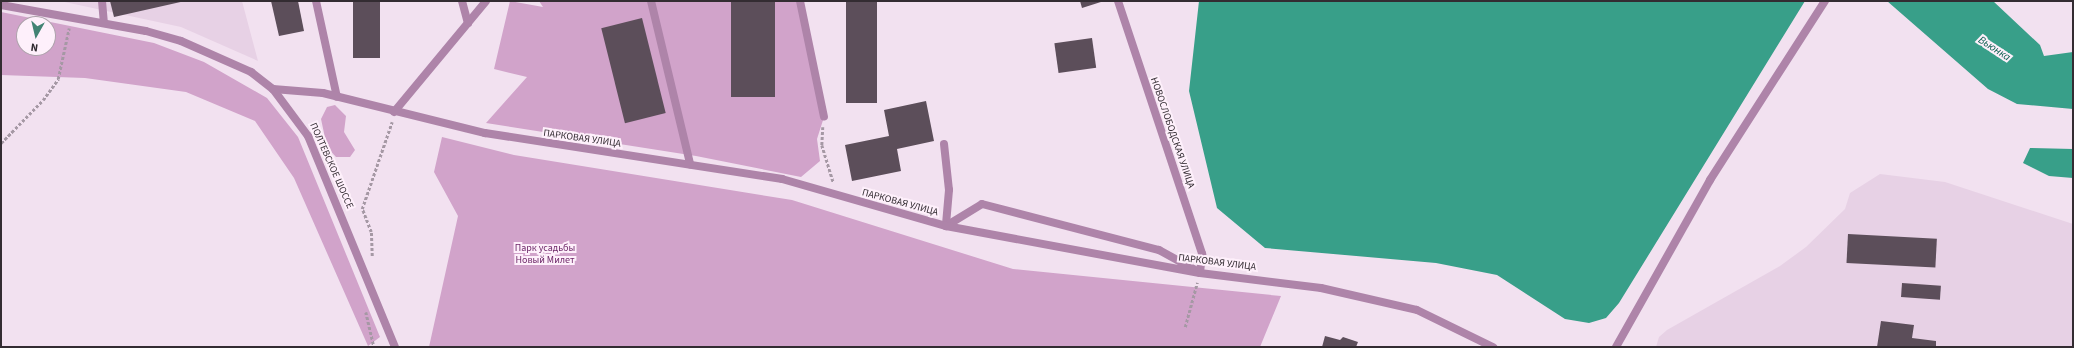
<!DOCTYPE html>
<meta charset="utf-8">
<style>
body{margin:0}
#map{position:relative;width:2074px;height:348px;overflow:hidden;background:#f2e1f0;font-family:"Source Sans 3",sans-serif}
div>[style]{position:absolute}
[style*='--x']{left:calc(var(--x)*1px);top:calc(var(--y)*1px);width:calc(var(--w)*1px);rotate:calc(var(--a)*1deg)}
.built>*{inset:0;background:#e7d1e5}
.green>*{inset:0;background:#d1a3ca}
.water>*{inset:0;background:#389f89}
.building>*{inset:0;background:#5c4e5a;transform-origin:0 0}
.path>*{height:2.5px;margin-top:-1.25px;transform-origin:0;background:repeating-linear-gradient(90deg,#a598a4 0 3px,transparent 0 5px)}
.service>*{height:8px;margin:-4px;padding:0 4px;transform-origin:4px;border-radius:4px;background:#ae84a9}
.minor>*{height:8px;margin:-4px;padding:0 4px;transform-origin:4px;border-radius:4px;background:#ae84a9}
.tertiary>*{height:8px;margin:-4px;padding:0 4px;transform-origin:4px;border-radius:4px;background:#ae84a9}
span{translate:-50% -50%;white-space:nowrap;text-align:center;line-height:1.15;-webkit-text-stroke:4px #fef0fb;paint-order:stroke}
.street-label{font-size:10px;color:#332c32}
.park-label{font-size:10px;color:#6d2768}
.water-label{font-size:11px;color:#116253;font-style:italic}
.frame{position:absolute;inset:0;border:2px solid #332c32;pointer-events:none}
.north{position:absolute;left:16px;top:16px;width:40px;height:40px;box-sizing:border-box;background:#fef0fb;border:1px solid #ada2ab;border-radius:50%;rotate:188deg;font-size:11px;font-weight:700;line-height:16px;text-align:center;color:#332c32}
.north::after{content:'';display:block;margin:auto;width:14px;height:18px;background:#428374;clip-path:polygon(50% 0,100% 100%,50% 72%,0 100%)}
</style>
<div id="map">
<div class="built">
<i style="clip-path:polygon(60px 1px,242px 1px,258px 61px,181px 27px)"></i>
<i style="clip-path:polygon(1880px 174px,1945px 182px,2073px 224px,2073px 347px,1656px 347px,1659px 337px,1667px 330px,1780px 266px,1806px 247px,1845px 209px,1850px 193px)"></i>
</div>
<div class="green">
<i style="clip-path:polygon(510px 1px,543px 7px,539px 1px,800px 1px,824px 117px,817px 139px,820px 161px,801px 177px,696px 156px,486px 123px,527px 77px,494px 69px)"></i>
<i style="clip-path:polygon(evenodd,1px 12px,154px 43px,204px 62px,267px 98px,298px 137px,380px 337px,368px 346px,294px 178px,255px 121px,186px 92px,85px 78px,1px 75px,1px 12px,24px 24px,48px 24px,48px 48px,24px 48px,24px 24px)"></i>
<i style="clip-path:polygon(335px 105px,346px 116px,344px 132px,355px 150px,350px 157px,336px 157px,327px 147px,321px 119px,327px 107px)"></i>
<i style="clip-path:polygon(442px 137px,514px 155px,792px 200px,1013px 269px,1281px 296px,1260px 347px,429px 347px,458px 216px,434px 172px)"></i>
</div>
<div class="water">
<i style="clip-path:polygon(1199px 1px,1805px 1px,1619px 303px,1606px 318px,1589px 323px,1565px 319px,1497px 275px,1436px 263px,1265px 248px,1217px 208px,1189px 91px)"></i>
<i style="clip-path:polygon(1887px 1px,1993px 1px,2040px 45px,2044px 56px,2073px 52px,2073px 109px,2017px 104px,1988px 89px)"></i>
<i style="clip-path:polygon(2030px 148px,2073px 149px,2073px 178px,2049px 176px,2023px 163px)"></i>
</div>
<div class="building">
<i style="clip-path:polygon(110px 1px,185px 1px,114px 17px)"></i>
<i style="clip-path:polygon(271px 1px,298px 1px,304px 31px,279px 36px)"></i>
<i style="left:353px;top:1px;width:27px;height:57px"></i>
<i style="left:731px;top:1px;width:44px;height:96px"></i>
<i style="left:846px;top:1px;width:31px;height:102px"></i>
<i style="clip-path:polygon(1080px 1px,1104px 1px,1082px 8px)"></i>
<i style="left:642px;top:18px;width:98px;height:42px;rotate:76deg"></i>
<i style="left:1092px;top:38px;width:30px;height:38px;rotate:82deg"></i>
<i style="clip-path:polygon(926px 101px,934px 141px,897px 149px,901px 171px,852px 181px,845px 145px,889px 136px,884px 110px)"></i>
<i style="left:1848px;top:234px;width:89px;height:29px;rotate:3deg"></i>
<i style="left:1902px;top:283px;width:39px;height:14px;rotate:4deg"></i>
<i style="clip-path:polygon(1881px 321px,1914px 325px,1912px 338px,1936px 341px,1936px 347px,1877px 347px)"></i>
<i style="clip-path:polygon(1325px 336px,1340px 340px,1343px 337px,1358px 342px,1356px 347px,1322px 347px)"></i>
</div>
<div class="path">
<i style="--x:823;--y:127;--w:18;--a:93"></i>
<i style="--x:822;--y:145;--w:39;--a:73"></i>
<i style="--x:1;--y:143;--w:60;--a:-45.7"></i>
<i style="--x:43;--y:100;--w:26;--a:-54"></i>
<i style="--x:58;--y:79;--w:52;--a:-77.8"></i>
<i style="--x:372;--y:256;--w:24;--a:-92"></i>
<i style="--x:371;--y:232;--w:25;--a:-111"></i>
<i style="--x:362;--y:209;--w:92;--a:-71"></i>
<i style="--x:366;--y:312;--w:36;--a:77"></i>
<i style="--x:1185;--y:327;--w:46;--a:-74.7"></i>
</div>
<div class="service">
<i style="--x:316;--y:1;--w:98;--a:77.7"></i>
<i style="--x:462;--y:1;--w:23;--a:75"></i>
<i style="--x:651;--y:1;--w:168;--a:76.5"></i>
<i style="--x:800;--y:1;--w:118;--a:78.3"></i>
<i style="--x:394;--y:112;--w:144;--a:-50.3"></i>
<i style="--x:944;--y:144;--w:46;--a:83.8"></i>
<i style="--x:949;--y:190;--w:36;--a:95"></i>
<i style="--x:946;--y:226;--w:42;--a:-31.4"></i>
<i style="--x:982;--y:204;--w:183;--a:14.6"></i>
<i style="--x:1159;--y:250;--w:46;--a:28.8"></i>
<i style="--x:1616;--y:347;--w:192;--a:-60.6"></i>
<i style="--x:1710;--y:180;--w:213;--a:-57.3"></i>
</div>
<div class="minor">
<i style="--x:102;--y:1;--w:22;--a:85"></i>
<i style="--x:1118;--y:1;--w:267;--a:71.6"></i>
<i style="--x:1202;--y:254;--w:19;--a:96"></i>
<i style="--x:273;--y:89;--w:50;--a:4.6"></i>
<i style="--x:323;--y:93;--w:167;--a:13.9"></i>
<i style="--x:485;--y:133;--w:301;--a:8.8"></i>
<i style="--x:782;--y:179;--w:171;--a:16"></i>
<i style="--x:946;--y:226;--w:258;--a:10.5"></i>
<i style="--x:1200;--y:273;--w:122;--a:7.1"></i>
<i style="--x:1321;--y:288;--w:98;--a:12.9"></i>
<i style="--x:1417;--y:310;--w:85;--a:26"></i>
</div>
<div class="tertiary">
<i style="--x:1;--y:5;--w:147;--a:10.2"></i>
<i style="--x:146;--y:31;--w:36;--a:16"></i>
<i style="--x:181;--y:41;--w:77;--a:23.9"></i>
<i style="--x:251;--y:72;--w:28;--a:38"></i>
<i style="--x:273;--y:89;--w:59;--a:53.3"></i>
<i style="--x:308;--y:136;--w:228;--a:67.6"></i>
</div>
<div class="street-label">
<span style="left:1172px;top:133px;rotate:71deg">НОВОСЛОБОДСКАЯ УЛИЦА</span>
<span style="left:582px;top:139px;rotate:8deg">ПАРКОВАЯ УЛИЦА</span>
<span style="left:331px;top:166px;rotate:66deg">ПОЛТЕВСКОЕ ШОССЕ</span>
<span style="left:900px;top:203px;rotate:15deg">ПАРКОВАЯ УЛИЦА</span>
<span style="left:1217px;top:263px;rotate:7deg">ПАРКОВАЯ УЛИЦА</span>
</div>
<div class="park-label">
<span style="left:545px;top:254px">Парк усадьбы<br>Новый Милет</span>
</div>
<div class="water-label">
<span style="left:1994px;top:49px;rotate:33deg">Вьюнка</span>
</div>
<div class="frame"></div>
<div class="north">N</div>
</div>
